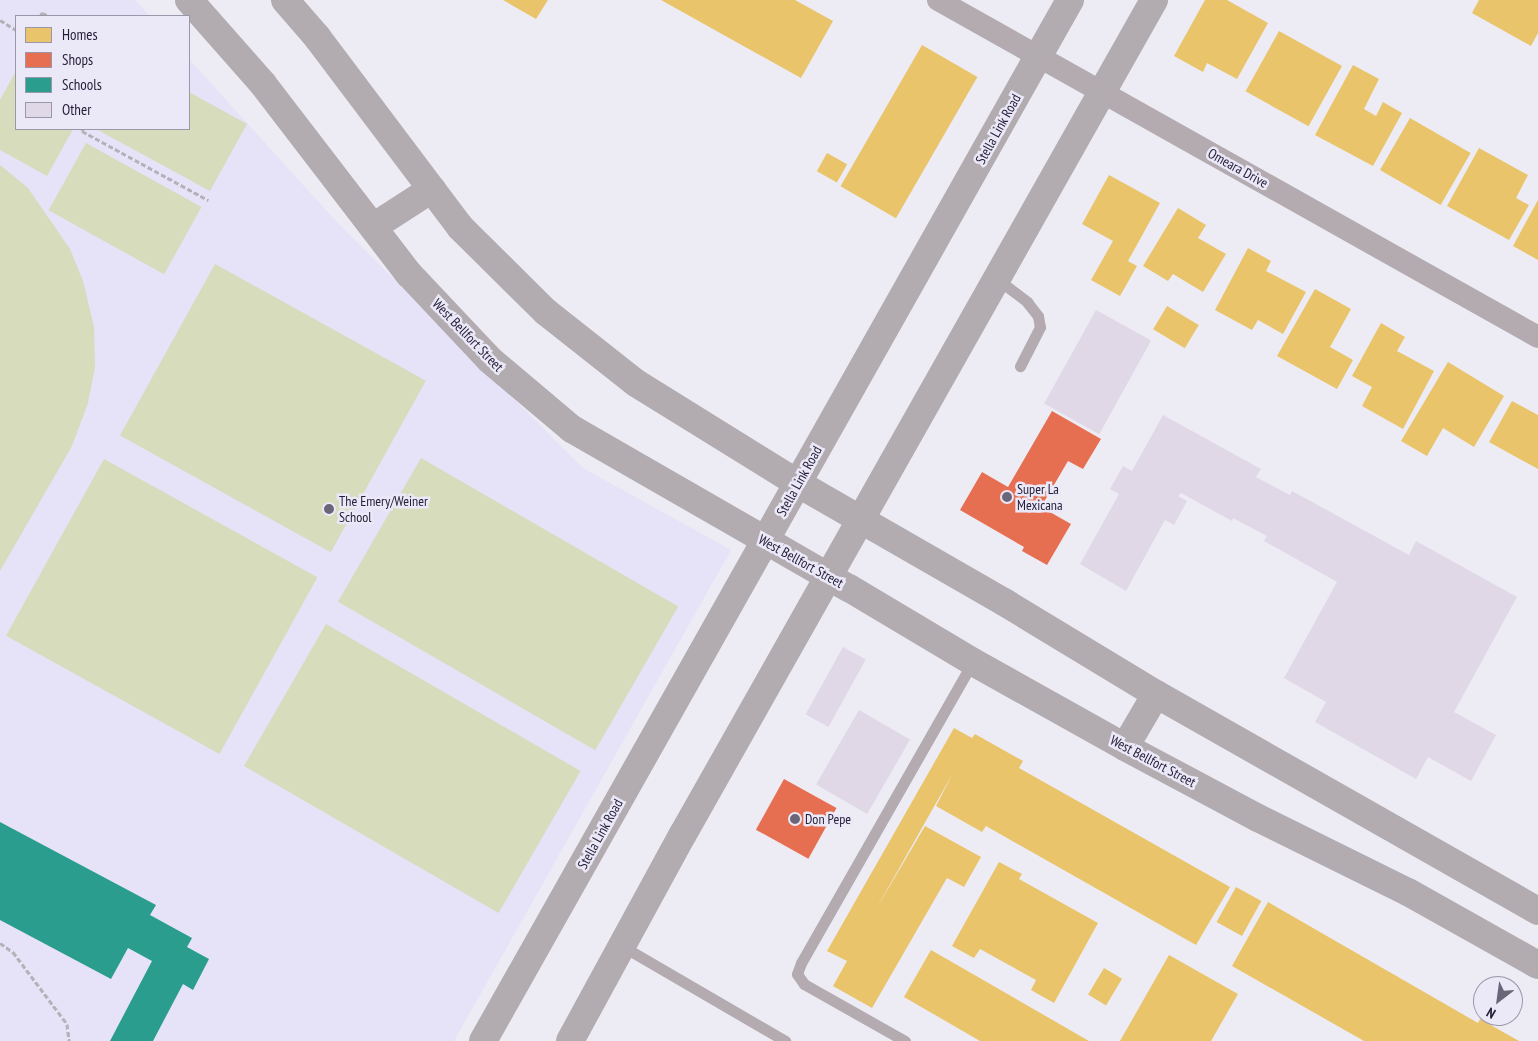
<!DOCTYPE html>
<style>
body{margin:0}
#map{position:relative;width:1538px;height:1041px;overflow:hidden;background:#edecf4;font-family:"PT Sans Narrow",sans-serif}
div>[style]{position:absolute}
[style*='--x']{left:calc(var(--x)*1px);top:calc(var(--y)*1px);width:calc(var(--w)*1px);rotate:calc(var(--a)*1deg)}
.built>*{inset:0;background:#e6e2f7}
.green>*{inset:0;background:#d7dcbc;transform-origin:0 0}
.homes>*{inset:0;background:#e9c46a;transform-origin:0 0}
.shops>*{inset:0;background:#e76f51;transform-origin:0 0}
.schools>*{inset:0;background:#2a9d8f}
.building>*{inset:0;background:#e0d7e7;transform-origin:0 0}
.path>*{height:3px;margin-top:-1.5px;transform-origin:0;background:repeating-linear-gradient(90deg,#b6b1b8 0 5px,transparent 0 7.5px)}
.lane>*{height:11px;margin:-5.5px;padding:0 5.5px;transform-origin:5.5px;border-radius:5.5px;background:#b3abb0}
.street>*{height:22px;margin:-11px;padding:0 11px;transform-origin:11px;border-radius:11px;background:#b3abb0}
.secondary>*{height:28px;margin:-14px;padding:0 14px;transform-origin:14px;border-radius:14px;background:#b2abb0}
.dots>*{width:14px;height:14px;translate:-50% -50%;box-sizing:border-box;border:2px solid #ebe8f7;border-radius:50%}
span{translate:-50% -50%;white-space:nowrap;text-align:center;line-height:1.15;-webkit-text-stroke:5px #ebe8f7;paint-order:stroke}
.street-label{font-size:14px;color:#241d37}
.poi-label{font-size:14px;color:#241d37}
.left{translate:0 -50%;text-align:left}
.legend{position:absolute;left:15px;top:15px;width:175px;height:115px;box-sizing:border-box;background:#ebe8f7;border:1px solid #9b97aa;margin:0;padding:6px 9px;list-style:none;font-size:15px;color:#241d37}
.legend li{display:flex;align-items:center;gap:10px;height:25px}
.legend b{width:25px;border:1px solid #9b97aa}
.north{position:absolute;left:1473px;top:976px;width:50px;height:50px;box-sizing:border-box;background:#ebe8f7;border:1px solid #9b97aa;border-radius:50%;rotate:210deg;font-size:14px;font-weight:700;line-height:20px;text-align:center;color:#241d37}
.north::after{content:'';display:block;margin:auto;width:18px;height:22px;background:#6a6579;clip-path:polygon(50% 0,100% 100%,50% 72%,0 100%)}
</style>
<div id="map">
<div class="built">
<i style="clip-path:polygon(0 0,135px 0,150px 16px,16px 16px,16px 129px,189px 129px,189px 59px,334px 219px,583px 468px,731px 550px,454px 1041px,0 1041px)"></i>
</div>
<div class="green">
<i style="clip-path:polygon(16px 71px,16px 129px,73px 129px,47px 176px,0 150px,0 100px)"></i>
<i style="clip-path:polygon(189px 92px,247px 124px,210px 191px,96px 129px,189px 129px)"></i>
<i style="left:86px;top:143px;width:132px;height:77px;rotate:29deg"></i>
<i style="clip-path:polygon(0 165px,28px 188px,70px 249px,83px 281px,94px 327px,95px 367px,88px 403px,72px 446px,0 571px)"></i>
<i style="left:215px;top:264px;width:241px;height:196px;rotate:29deg"></i>
<i style="left:421px;top:458px;width:297px;height:166px;rotate:30deg"></i>
<i style="left:104px;top:459px;width:244px;height:202px;rotate:29deg"></i>
<i style="left:326px;top:624px;width:294px;height:164px;rotate:30deg"></i>
</div>
<div class="homes">
<i style="clip-path:polygon(503px 0,548px 0,536px 19px)"></i>
<i style="clip-path:polygon(661px 0,795px 0,833px 21px,801px 78px)"></i>
<i style="clip-path:polygon(1205px 0,1227px 0,1268px 23px,1237px 79px,1207px 63px,1203px 72px,1174px 56px)"></i>
<i style="clip-path:polygon(1479px 0,1538px 0,1538px 33px,1531px 46px,1472px 13px)"></i>
<i style="left:1279px;top:31px;width:72px;height:69px;rotate:29deg"></i>
<i style="left:922px;top:45px;width:64px;height:163px;rotate:30deg"></i>
<i style="clip-path:polygon(1353px 65px,1379px 79px,1364px 109px,1376px 116px,1383px 102px,1402px 113px,1373px 166px,1315px 135px)"></i>
<i style="left:1410px;top:118px;width:70px;height:60px;rotate:30deg"></i>
<i style="clip-path:polygon(1479px 148px,1528px 175px,1516px 198px,1529px 205px,1509px 240px,1447px 206px)"></i>
<i style="left:827px;top:153px;width:23px;height:21px;rotate:29deg"></i>
<i style="clip-path:polygon(1109px 175px,1160px 203px,1128px 261px,1137px 266px,1120px 296px,1091px 280px,1113px 241px,1082px 224px)"></i>
<i style="clip-path:polygon(1538px 200px,1538px 260px,1513px 246px)"></i>
<i style="clip-path:polygon(1178px 208px,1206px 225px,1198px 238px,1226px 254px,1203px 292px,1173px 274px,1168px 281px,1143px 266px)"></i>
<i style="clip-path:polygon(1248px 248px,1271px 261px,1266px 271px,1306px 292px,1283px 334px,1258px 320px,1252px 330px,1215px 310px)"></i>
<i style="clip-path:polygon(1315px 289px,1351px 309px,1330px 347px,1353px 360px,1337px 389px,1277px 356px)"></i>
<i style="left:1167px;top:306px;width:37px;height:27px;rotate:31deg"></i>
<i style="clip-path:polygon(1381px 323px,1405px 337px,1397px 351px,1434px 371px,1403px 429px,1362px 406px,1372px 387px,1352px 376px)"></i>
<i style="clip-path:polygon(1448px 362px,1504px 396px,1474px 447px,1443px 428px,1427px 456px,1401px 441px)"></i>
<i style="clip-path:polygon(1512px 401px,1538px 415px,1538px 469px,1489px 442px)"></i>
<i style="clip-path:polygon(954px 728px,972px 738px,975px 734px,1023px 761px,1019px 768px,1230px 887px,1196px 945px,986px 826px,982px 832px,936px 806px,953px 773px,875px 911px,925px 826px,981px 857px,964px 887px,947px 878px,872px 1008px,833px 986px,847px 961px,827px 951px)"></i>
<i style="clip-path:polygon(999px 862px,1022px 874px,1019px 879px,1098px 923px,1054px 1003px,1031px 990px,1036px 980px,980px 949px,974px 958px,952px 946px)"></i>
<i style="left:1236px;top:887px;width:29px;height:40px;rotate:29deg"></i>
<i style="clip-path:polygon(1268px 902px,1478px 1023px,1480px 1019px,1519px 1041px,1364px 1041px,1232px 966px)"></i>
<i style="clip-path:polygon(931px 950px,1089px 1041px,980px 1041px,904px 997px)"></i>
<i style="clip-path:polygon(1169px 955px,1238px 994px,1211px 1041px,1120px 1041px)"></i>
<i style="left:1104px;top:968px;width:21px;height:31px;rotate:31deg"></i>
</div>
<div class="shops">
<i style="clip-path:polygon(1052px 411px,1101px 439px,1083px 469px,1068px 461px,1041px 507px,1071px 524px,1047px 565px,1022px 551px,1024px 547px,960px 510px,982px 472px,1008px 487px)"></i>
<i style="left:784px;top:779px;width:60px;height:58px;rotate:29deg"></i>
</div>
<div class="schools">
<i style="clip-path:polygon(0 822px,156px 905px,150px 915px,192px 938px,187px 947px,209px 959px,193px 990px,183px 984px,153px 1041px,110px 1041px,152px 961px,128px 948px,111px 979px,0 920px)"></i>
</div>
<div class="building">
<i style="left:1096px;top:310px;width:63px;height:107px;rotate:29deg"></i>
<i style="clip-path:polygon(1163px 415px,1261px 469px,1256px 477px,1290px 495px,1292px 491px,1409px 555px,1416px 541px,1517px 597px,1454px 712px,1496px 735px,1471px 781px,1428px 757px,1416px 779px,1315px 722px,1326px 702px,1284px 678px,1337px 582px,1264px 541px,1267px 536px,1233px 518px,1232px 521px,1181px 493px,1178px 496px,1187px 501px,1174px 525px,1165px 520px,1126px 591px,1080px 564px,1119px 494px,1110px 489px,1123px 466px,1132px 471px)"></i>
<i style="left:843px;top:647px;width:26px;height:77px;rotate:29deg"></i>
<i style="left:859px;top:710px;width:59px;height:86px;rotate:30deg"></i>
</div>
<div class="path">
<i style="--x:40;--y:16;--w:4;--a:-56"></i>
<i style="--x:42;--y:13;--w:8;--a:23"></i>
<i style="--x:0;--y:20;--w:19;--a:32"></i>
<i style="--x:83;--y:129;--w:2;--a:117"></i>
<i style="--x:82;--y:131;--w:144;--a:28.7"></i>
<i style="--x:0;--y:943;--w:16;--a:35"></i>
<i style="--x:13;--y:952;--w:90;--a:53.1"></i>
<i style="--x:67;--y:1024;--w:17;--a:83"></i>
</div>
<div class="lane">
<i style="--x:997;--y:279;--w:38;--a:37"></i>
<i style="--x:1027;--y:302;--w:18;--a:52"></i>
<i style="--x:1038;--y:316;--w:11;--a:80"></i>
<i style="--x:1040;--y:327;--w:44;--a:117.1"></i>
<i style="--x:622;--y:946;--w:189;--a:30.2"></i>
<i style="--x:905;--y:1041;--w:116;--a:-150.6"></i>
<i style="--x:804;--y:984;--w:12;--a:-125"></i>
<i style="--x:797;--y:974;--w:12;--a:-70"></i>
<i style="--x:801;--y:963;--w:347;--a:-60.3"></i>
</div>
<div class="street">
<i style="--x:938;--y:0;--w:688;--a:29.32"></i>
</div>
<div class="secondary">
<i style="--x:189;--y:0;--w:112;--a:48.6"></i>
<i style="--x:263;--y:84;--w:240;--a:52.5"></i>
<i style="--x:409;--y:274;--w:118;--a:46.7"></i>
<i style="--x:490;--y:360;--w:107;--a:40.1"></i>
<i style="--x:572;--y:429;--w:319;--a:29.9"></i>
<i style="--x:849;--y:588;--w:144;--a:30.8"></i>
<i style="--x:973;--y:662;--w:174;--a:29.2"></i>
<i style="--x:1125;--y:747;--w:151;--a:28.1"></i>
<i style="--x:1258;--y:818;--w:167;--a:26.3"></i>
<i style="--x:1408;--y:892;--w:149;--a:29.3"></i>
<i style="--x:285;--y:0;--w:49;--a:49.1"></i>
<i style="--x:317;--y:37;--w:238;--a:53"></i>
<i style="--x:460;--y:227;--w:121;--a:44.7"></i>
<i style="--x:546;--y:312;--w:115;--a:38.3"></i>
<i style="--x:636;--y:383;--w:190;--a:31.8"></i>
<i style="--x:797;--y:483;--w:239;--a:29.9"></i>
<i style="--x:1004;--y:602;--w:178;--a:31.2"></i>
<i style="--x:1156;--y:694;--w:439;--a:29.6"></i>
<i style="--x:373;--y:227;--w:70;--a:-32.8"></i>
<i style="--x:1125;--y:747;--w:61;--a:-59.7"></i>
<i style="--x:483;--y:1041;--w:1195;--a:-60.58"></i>
<i style="--x:570;--y:1041;--w:236;--a:-61.4"></i>
<i style="--x:683;--y:834;--w:958;--a:-60.54"></i>
</div>
<div class="dots">
<i style="left:1007px;top:497px;background:#6a6579"></i>
<i style="left:329px;top:509px;background:#6a6579"></i>
<i style="left:795px;top:819px;background:#6a6579"></i>
</div>
<div class="street-label">
<span style="left:998px;top:129px;rotate:-61deg">Stella Link Road</span>
<span style="left:1238px;top:168px;rotate:29deg">Omeara Drive</span>
<span style="left:468px;top:335px;rotate:46deg">West Bellfort Street</span>
<span style="left:799px;top:481px;rotate:-61deg">Stella Link Road</span>
<span style="left:801px;top:561px;rotate:29deg">West Bellfort Street</span>
<span style="left:1153px;top:761px;rotate:28deg">West Bellfort Street</span>
<span style="left:600px;top:834px;rotate:-61deg">Stella Link Road</span>
</div>
<div class="poi-label">
<span class="left" style="left:1017px;top:497px">Super La<br>Mexicana</span>
<span class="left" style="left:339px;top:509px">The Emery/Weiner<br>School</span>
<span class="left" style="left:805px;top:819px">Don Pepe</span>
</div>
<ul class="legend">
<li><b style="height:14px;background:#e9c46a"></b>Homes</li>
<li><b style="height:14px;background:#e76f51"></b>Shops</li>
<li><b style="height:14px;background:#2a9d8f"></b>Schools</li>
<li><b style="height:14px;background:#e0d7e7"></b>Other</li>
</ul>
<div class="north">N</div>
</div>
